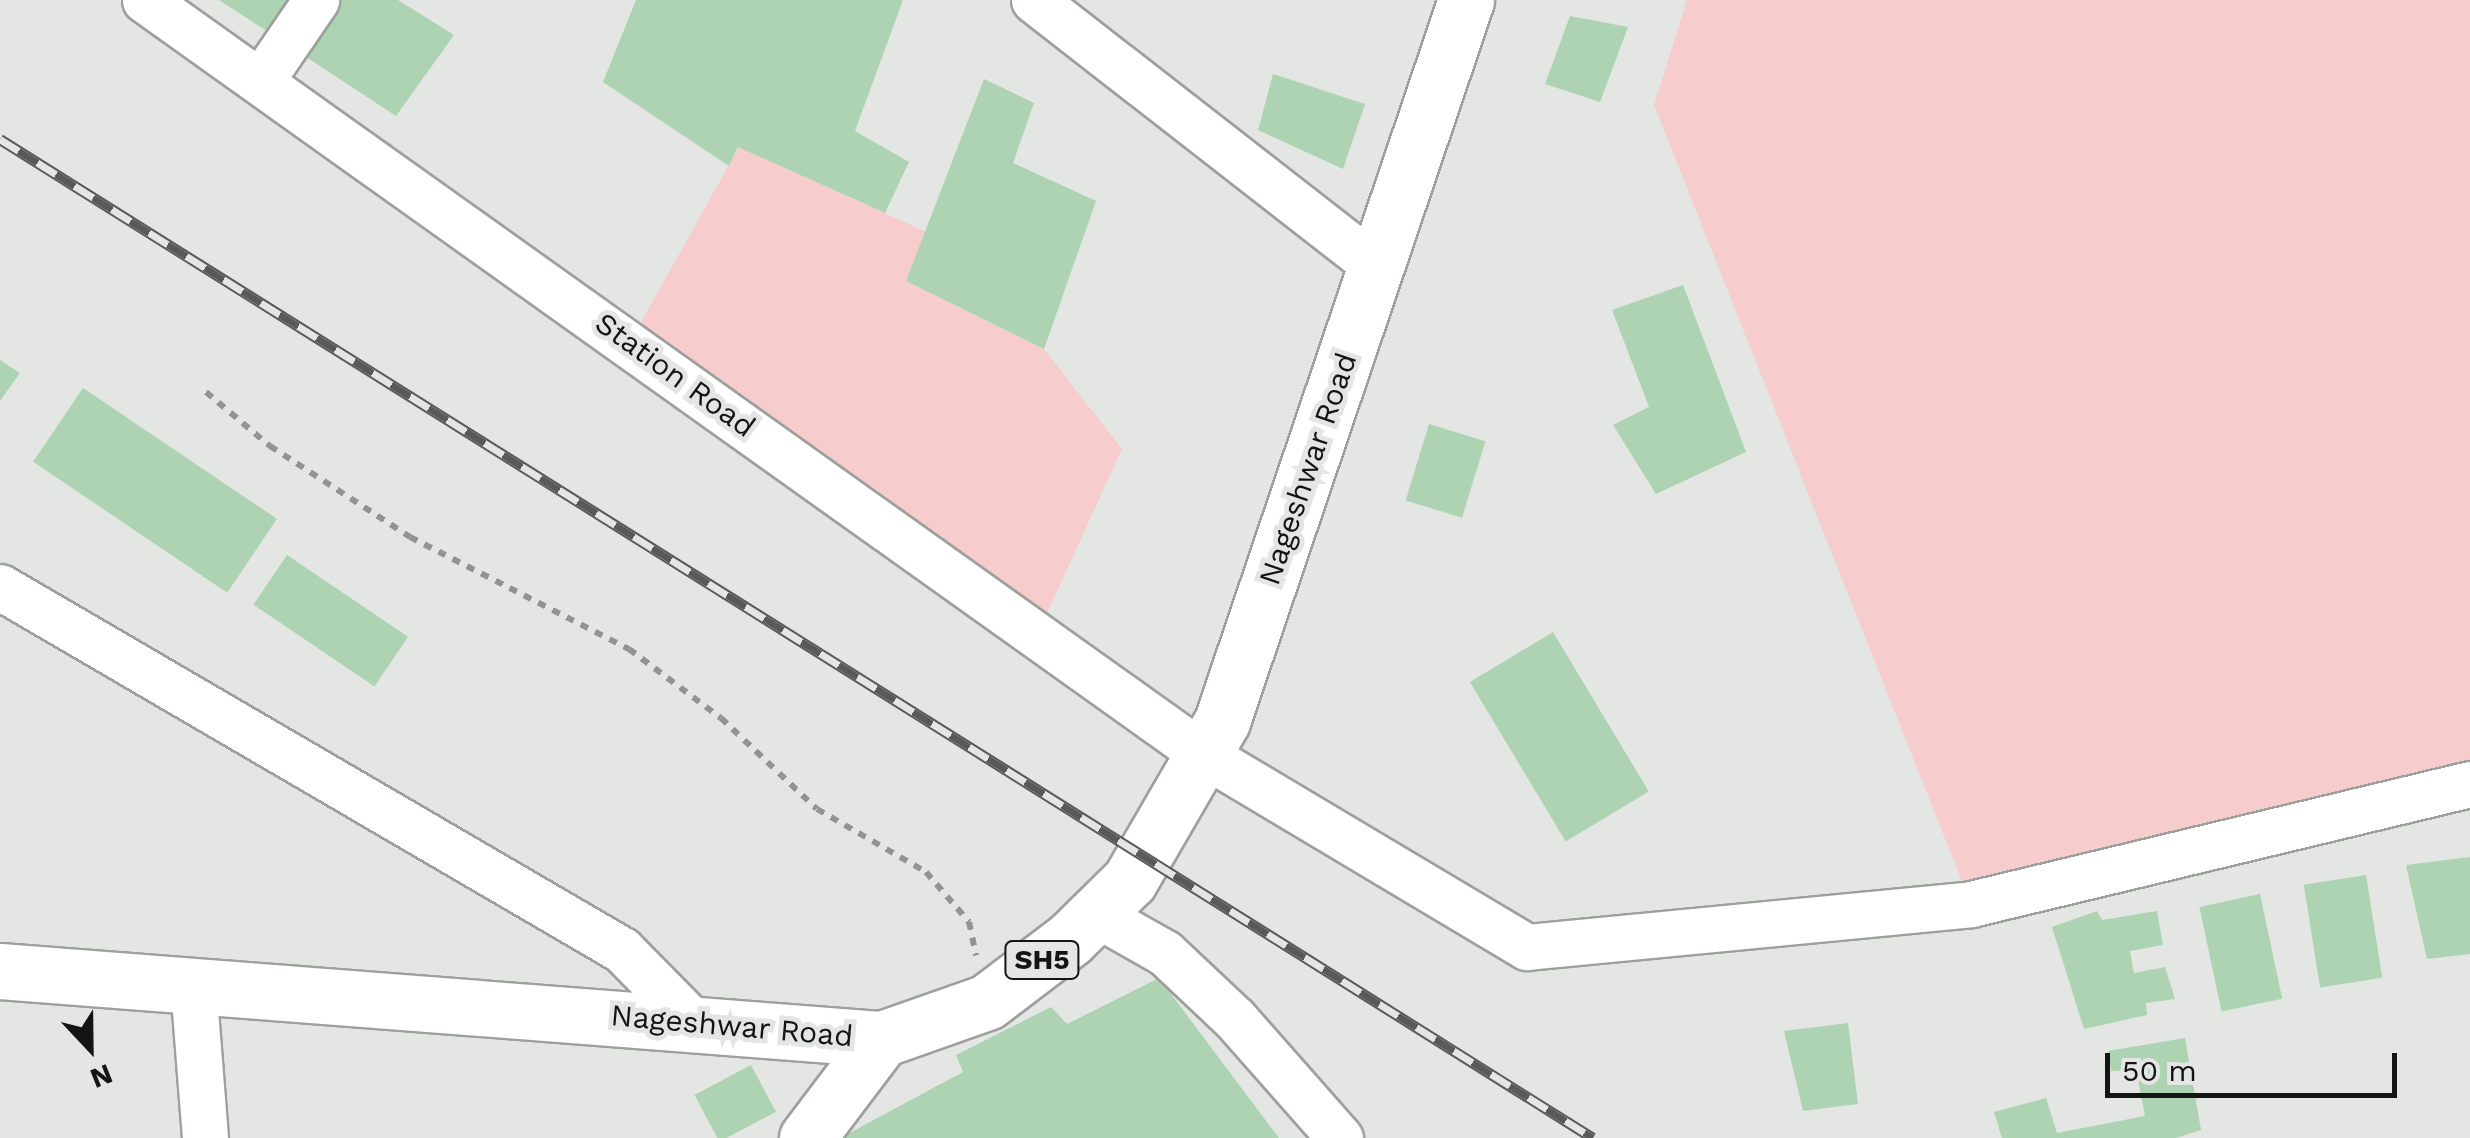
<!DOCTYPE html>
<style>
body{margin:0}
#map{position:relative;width:2470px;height:1138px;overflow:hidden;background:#e3e6e3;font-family:"Work Sans",sans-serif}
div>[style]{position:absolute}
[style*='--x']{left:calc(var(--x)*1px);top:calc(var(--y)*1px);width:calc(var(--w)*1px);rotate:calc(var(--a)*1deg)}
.green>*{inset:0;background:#f6cccc}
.building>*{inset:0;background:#aed3b2;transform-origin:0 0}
.path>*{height:6px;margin-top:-3px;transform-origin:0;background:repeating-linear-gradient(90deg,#929492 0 8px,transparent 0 16px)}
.roads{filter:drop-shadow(2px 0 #9da09d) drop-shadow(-2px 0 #9da09d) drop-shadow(0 2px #9da09d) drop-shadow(0 -2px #9da09d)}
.minor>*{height:45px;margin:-22.5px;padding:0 22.5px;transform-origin:22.5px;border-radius:22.5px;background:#fff}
.major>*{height:55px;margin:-27.5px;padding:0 27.5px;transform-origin:27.5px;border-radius:27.5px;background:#fff}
.rail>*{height:11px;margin-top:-5.5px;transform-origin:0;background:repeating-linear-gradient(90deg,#e3e6e3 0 22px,#585a59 0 44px);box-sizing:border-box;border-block:2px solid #585a59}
span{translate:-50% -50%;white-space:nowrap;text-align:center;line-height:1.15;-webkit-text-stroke:10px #e3e6e3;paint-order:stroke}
.shield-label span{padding:2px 8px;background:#e3e6e3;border:2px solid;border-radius:8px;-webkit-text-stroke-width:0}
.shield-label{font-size:28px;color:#131414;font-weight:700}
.street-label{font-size:30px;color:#131414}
.north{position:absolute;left:40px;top:998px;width:100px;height:100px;-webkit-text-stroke:8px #e3e6e3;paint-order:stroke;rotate:158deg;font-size:28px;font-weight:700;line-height:40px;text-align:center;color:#131414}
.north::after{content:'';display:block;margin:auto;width:35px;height:45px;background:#131414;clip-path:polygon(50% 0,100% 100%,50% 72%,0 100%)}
.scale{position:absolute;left:2105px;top:1053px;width:292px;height:45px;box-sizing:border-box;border:5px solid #131414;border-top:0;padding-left:12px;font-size:30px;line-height:35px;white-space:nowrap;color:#131414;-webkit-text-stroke:8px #e3e6e3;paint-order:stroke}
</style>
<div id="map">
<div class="green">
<i style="clip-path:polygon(1687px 0,2470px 0,2470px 784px,1971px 904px,1654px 105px)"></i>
<i style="clip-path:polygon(739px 147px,926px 232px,906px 281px,1044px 349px,1122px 449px,1037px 635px,630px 342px)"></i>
</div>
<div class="building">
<i style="clip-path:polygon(219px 0,290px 0,270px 33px)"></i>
<i style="clip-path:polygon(341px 0,398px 0,454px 35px,396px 116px,300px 53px)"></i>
<i style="clip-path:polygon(636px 0,903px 0,855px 131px,909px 162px,885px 213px,738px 147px,729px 166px,603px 82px)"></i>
<i style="clip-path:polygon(1570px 16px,1628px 27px,1600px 102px,1545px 84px)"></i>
<i style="clip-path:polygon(1273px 74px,1365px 104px,1343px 169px,1258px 130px)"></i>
<i style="clip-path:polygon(984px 79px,1034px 103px,1013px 163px,1096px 201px,1044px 349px,906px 281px)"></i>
<i style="clip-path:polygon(1683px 285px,1746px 452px,1656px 494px,1613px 425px,1649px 407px,1612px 310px)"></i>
<i style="clip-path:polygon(0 360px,20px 373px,0 401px)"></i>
<i style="left:83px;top:388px;width:234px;height:89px;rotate:34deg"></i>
<i style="left:1429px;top:424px;width:59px;height:80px;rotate:17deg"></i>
<i style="left:287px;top:555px;width:146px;height:60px;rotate:34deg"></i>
<i style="left:1553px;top:632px;width:186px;height:97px;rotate:59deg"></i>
<i style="clip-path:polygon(2470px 857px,2470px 954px,2427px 959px,2406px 865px)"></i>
<i style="left:2366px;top:875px;width:104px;height:63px;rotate:81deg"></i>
<i style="left:2260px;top:894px;width:107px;height:62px;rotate:78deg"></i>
<i style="clip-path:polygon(2097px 911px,2102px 920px,2157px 911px,2163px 945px,2130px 951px,2134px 973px,2165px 967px,2175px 999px,2146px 1003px,2147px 1015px,2084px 1029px,2052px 927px)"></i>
<i style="clip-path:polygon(1159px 978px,1279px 1138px,840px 1138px,963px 1072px,956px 1055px,1051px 1007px,1067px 1024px)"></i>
<i style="clip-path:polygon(1848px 1023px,1858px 1104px,1803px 1111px,1784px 1031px)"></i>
<i style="clip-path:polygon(2185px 1038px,2201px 1130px,2176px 1138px,2002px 1138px,1994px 1112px,2046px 1098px,2057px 1133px,2145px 1116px,2136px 1070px,2111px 1071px,2108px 1051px)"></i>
<i style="left:751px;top:1065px;width:53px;height:64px;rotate:62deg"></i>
</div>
<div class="path">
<i style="--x:206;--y:392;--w:84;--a:40.2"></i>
<i style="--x:270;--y:446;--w:167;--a:33"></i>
<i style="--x:410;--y:537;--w:246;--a:27.1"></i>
<i style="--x:629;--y:649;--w:115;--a:36.9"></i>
<i style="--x:721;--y:718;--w:132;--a:43.5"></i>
<i style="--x:817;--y:809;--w:126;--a:30"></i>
<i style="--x:926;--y:872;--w:66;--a:49.3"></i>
<i style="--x:969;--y:922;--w:34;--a:78"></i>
</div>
<div class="roads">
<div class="minor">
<i style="--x:145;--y:0;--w:1299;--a:35.48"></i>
<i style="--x:1203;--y:754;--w:377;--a:30.8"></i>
<i style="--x:1527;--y:947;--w:446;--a:-5.5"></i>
<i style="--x:1971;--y:904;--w:513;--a:-13.52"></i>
<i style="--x:1034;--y:0;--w:433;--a:37.9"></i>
<i style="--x:262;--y:79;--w:96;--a:-55.6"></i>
<i style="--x:0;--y:587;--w:720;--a:30.27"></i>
<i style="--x:622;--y:950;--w:100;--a:45.4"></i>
<i style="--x:1096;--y:914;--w:79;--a:29.5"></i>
<i style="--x:1165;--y:953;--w:96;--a:43.3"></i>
<i style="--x:1235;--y:1019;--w:159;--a:48.6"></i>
<i style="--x:193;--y:985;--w:153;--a:85.5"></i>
</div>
<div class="major">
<i style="--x:0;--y:971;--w:885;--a:4.41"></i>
<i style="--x:882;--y:1039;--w:111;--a:-19.4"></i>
<i style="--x:987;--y:1002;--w:104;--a:-37.2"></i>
<i style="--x:1070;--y:939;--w:84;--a:-44.5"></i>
<i style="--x:1130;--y:880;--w:184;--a:-59.9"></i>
<i style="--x:1222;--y:721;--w:761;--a:-71.3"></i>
<i style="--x:807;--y:1138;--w:124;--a:-52.9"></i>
</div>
</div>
<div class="rail">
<i style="--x:0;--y:139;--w:1880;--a:32.09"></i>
</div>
<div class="shield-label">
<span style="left:1042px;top:960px">SH5</span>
</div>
<div class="street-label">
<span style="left:675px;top:375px;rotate:36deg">Station Road</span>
<span style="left:1308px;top:469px;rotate:-71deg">Nageshwar Road</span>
<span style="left:732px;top:1026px;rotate:5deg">Nageshwar Road</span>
</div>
<div class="north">N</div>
<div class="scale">50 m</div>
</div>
